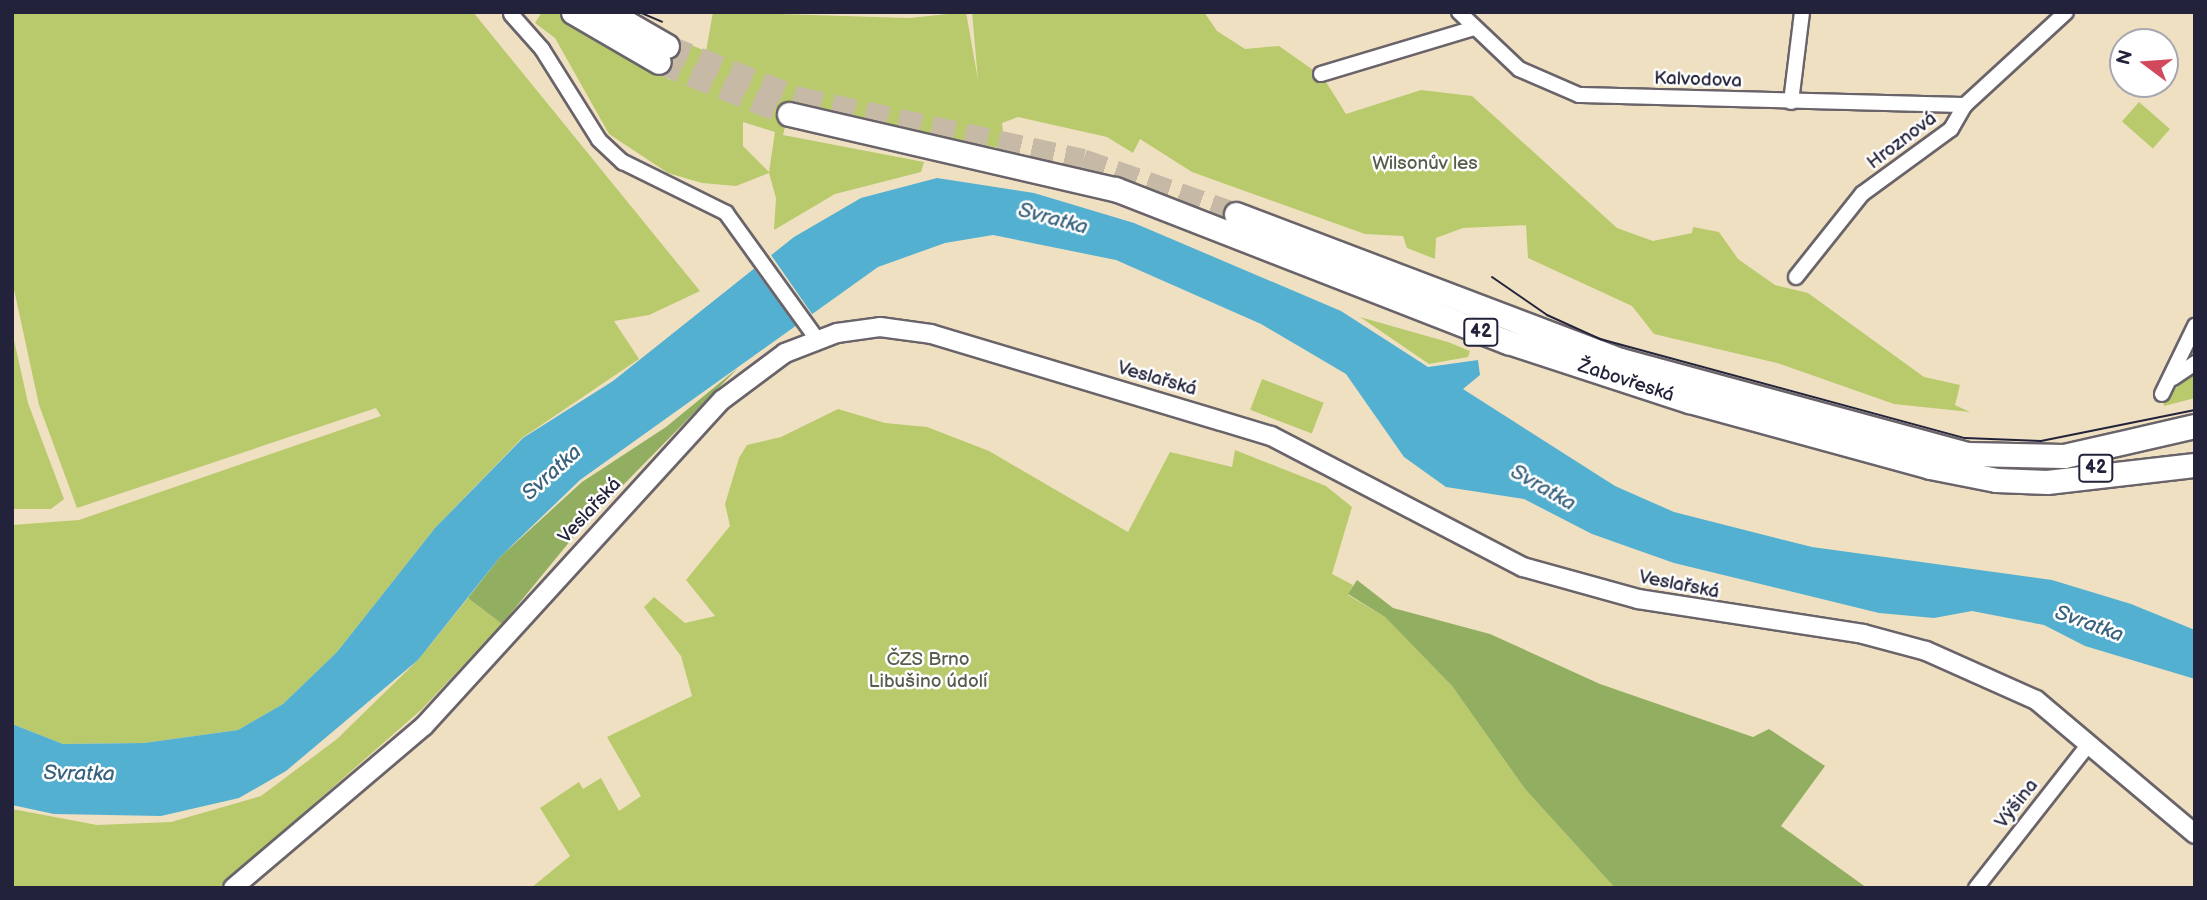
<!DOCTYPE html>
<meta charset="utf-8">
<style>
body{margin:0}
#map{position:relative;width:2207px;height:900px;overflow:hidden;background:#efe0c2;font-family:"Balsamiq Sans",sans-serif}
div>[style]{position:absolute}
[style*='--x']{left:calc(var(--x)*1px);top:calc(var(--y)*1px);width:calc(var(--w)*1px);rotate:calc(var(--a)*1deg)}
.green>*{inset:0;background:#b9ca6d;transform-origin:0 0}
.forest>*{inset:0;background:#92ae60}
.water>*{inset:0;background:#53b0d1}
.pier>*{inset:0;background:#efe0c2}
.trunk-tunnel>*{height:23px;margin-top:-11.5px;transform-origin:0;background:repeating-linear-gradient(90deg,#c6baa7 0 23px,transparent 0 34px)}
.roads{filter:drop-shadow(2px 0 #6a646a) drop-shadow(-2px 0 #6a646a) drop-shadow(0 2px #6a646a) drop-shadow(0 -2px #6a646a)}
.minor>*{height:14px;margin:-7px;padding:0 7px;transform-origin:7px;border-radius:7px;background:#fff}
.tertiary>*{height:18px;margin:-9px;padding:0 9px;transform-origin:9px;border-radius:9px;background:#fff}
.trunk>*{height:23px;margin:-11.5px;padding:0 11.5px;transform-origin:11.5px;border-radius:11.5px;background:#fff}
.tram>*{height:2px;margin:-1px;padding:0 1px;transform-origin:1px;border-radius:1px;background:#22223b}
span{translate:-50% -50%;white-space:nowrap;text-align:center;line-height:1.15;-webkit-text-stroke:5px #fff;paint-order:stroke}
.shield-label span{padding:2px 5px;background:#fff;border:2px solid;border-radius:5px;-webkit-text-stroke-width:0}
.shield-label{font-size:18px;color:#22223b;font-weight:700}
.street-label{font-size:19px;color:#22223b}
.park-label{font-size:19px;color:#575d4c}
.water-label{font-size:21px;color:#38627e;font-style:italic}
.frame{position:absolute;inset:0;border:14px solid #22223b;pointer-events:none}
.north{position:absolute;left:2109px;top:28px;width:70px;height:70px;box-sizing:border-box;background:#fff;border:2px solid #a7a7b1;border-radius:50%;rotate:286deg;font-size:19px;font-weight:700;line-height:28px;text-align:center;color:#22223b}
.north::after{content:'';display:block;margin:auto;width:24px;height:32px;background:#d1495b;clip-path:polygon(50% 0,100% 100%,50% 72%,0 100%)}
</style>
<div id="map">
<div class="green">
<i style="clip-path:polygon(12px 12px,473px 12px,700px 291px,649px 315px,614px 321px,639px 359px,522px 438px,435px 528px,337px 652px,283px 704px,238px 730px,144px 743px,63px 744px,12px 724px,12px 525px,79px 520px,381px 416px,376px 408px,77px 508px,39px 405px,12px 280px)"></i>
<i style="clip-path:polygon(evenodd,542px 12px,556px 12px,670px 80px,691px 45px,706px 51px,713px 12px,910px 18px,966px 12px,978px 80px,972px 12px,1204px 12px,1217px 31px,1245px 49px,1279px 46px,1323px 77px,1346px 114px,1421px 90px,1472px 96px,1617px 228px,1653px 241px,1692px 233px,1693px 227px,1719px 232px,1738px 259px,1775px 285px,1808px 293px,1924px 377px,1960px 385px,1955px 405px,1970px 412px,1894px 404px,1777px 363px,1654px 334px,1632px 306px,1528px 258px,1526px 225px,1463px 228px,1436px 238px,1435px 259px,1407px 248px,1403px 236px,1365px 234px,1192px 172px,1140px 139px,1133px 153px,1107px 137px,1018px 117px,1002px 123px,1005px 149px,868px 125px,786px 123px,783px 135px,924px 162px,921px 172px,835px 194px,774px 230px,776px 198px,769px 173px,736px 186px,702px 183px,668px 173px,609px 134px,555px 38px,535px 23px,542px 12px,743px 122px,775px 132px,769px 172px,743px 146px,743px 122px)"></i>
<i style="left:2139px;top:102px;width:41px;height:26px;rotate:41deg"></i>
<i style="clip-path:polygon(1360px 317px,1448px 342px,1470px 351px,1468px 357px,1429px 364px)"></i>
<i style="clip-path:polygon(12px 331px,28px 403px,64px 499px,51px 509px,12px 509px)"></i>
<i style="clip-path:polygon(2195px 369px,2195px 398px,2164px 406px,2163px 401px)"></i>
<i style="left:1262px;top:379px;width:66px;height:33px;rotate:21deg"></i>
<i style="clip-path:polygon(838px 409px,885px 423px,927px 427px,989px 451px,1128px 532px,1170px 452px,1232px 467px,1235px 450px,1326px 486px,1352px 507px,1332px 574px,1353px 585px,1348px 595px,1385px 617px,1452px 686px,1525px 789px,1615px 888px,531px 888px,570px 856px,540px 808px,579px 782px,583px 789px,601px 778px,619px 811px,641px 796px,607px 737px,692px 696px,681px 656px,644px 607px,654px 597px,685px 623px,715px 616px,686px 580px,730px 526px,725px 504px,739px 458px,747px 445px,781px 437px)"></i>
<i style="clip-path:polygon(468px 598px,502px 624px,422px 709px,218px 888px,12px 888px,12px 809px,97px 825px,171px 822px,261px 796px,337px 739px,418px 660px)"></i>
</div>
<div class="forest">
<i style="clip-path:polygon(738px 368px,580px 529px,502px 624px,468px 598px,500px 557px,582px 482px,666px 427px)"></i>
<i style="clip-path:polygon(1357px 580px,1393px 608px,1490px 634px,1600px 684px,1753px 737px,1769px 729px,1825px 766px,1781px 826px,1867px 888px,1615px 888px,1525px 789px,1452px 686px,1385px 617px,1348px 594px)"></i>
</div>
<div class="water">
<i style="clip-path:polygon(937px 178px,1034px 193px,1134px 223px,1341px 311px,1428px 367px,1478px 360px,1480px 375px,1463px 389px,1615px 486px,1674px 512px,1812px 547px,2052px 580px,2131px 604px,2195px 630px,2195px 679px,2085px 646px,2044px 625px,1972px 611px,1934px 618px,1879px 613px,1674px 563px,1592px 534px,1524px 499px,1446px 487px,1404px 457px,1346px 374px,1261px 324px,1116px 260px,993px 235px,945px 243px,878px 267px,580px 480px,500px 557px,418px 660px,286px 771px,239px 798px,161px 816px,54px 814px,12px 805px,12px 724px,63px 744px,144px 743px,238px 730px,283px 704px,337px 652px,435px 528px,523px 438px,613px 381px,794px 237px,861px 198px)"></i>
</div>
<div class="pier">
<i style="clip-path:polygon(769px 252px,812px 314px,798px 328px,752px 266px)"></i>
</div>
<div class="trunk-tunnel">
<i style="--x:667;--y:46;--w:142;--a:21.5"></i>
<i style="--x:799;--y:98;--w:291;--a:12.3"></i>
<i style="--x:1083;--y:160;--w:162;--a:19.4"></i>
<i style="--x:659;--y:62;--w:140;--a:21.8"></i>
</div>
<div class="roads">
<div class="minor">
<i style="--x:1459;--y:12;--w:83;--a:43.5"></i>
<i style="--x:1519;--y:69;--w:65;--a:23.4"></i>
<i style="--x:1579;--y:95;--w:386;--a:1.5"></i>
<i style="--x:511;--y:14;--w:47;--a:48.5"></i>
<i style="--x:542;--y:49;--w:107;--a:57.9"></i>
<i style="--x:599;--y:140;--w:33;--a:43"></i>
<i style="--x:623;--y:162;--w:115;--a:26.3"></i>
<i style="--x:726;--y:213;--w:155;--a:54.2"></i>
<i style="--x:1321;--y:74;--w:157;--a:-16.7"></i>
<i style="--x:1791;--y:102;--w:91;--a:-83"></i>
<i style="--x:1796;--y:277;--w:106;--a:-51.5"></i>
<i style="--x:1862;--y:194;--w:110;--a:-36.1"></i>
<i style="--x:1951;--y:129;--w:28;--a:-60"></i>
<i style="--x:1965;--y:105;--w:137;--a:-42.6"></i>
<i style="--x:2173;--y:378;--w:27;--a:-34"></i>
<i style="--x:2162;--y:394;--w:76;--a:-64.1"></i>
<i style="--x:1976;--y:888;--w:182;--a:-51.9"></i>
</div>
<div class="tertiary">
<i style="--x:233;--y:888;--w:250;--a:-40.3"></i>
<i style="--x:424;--y:726;--w:442;--a:-47.6"></i>
<i style="--x:722;--y:400;--w:79;--a:-36.7"></i>
<i style="--x:785;--y:353;--w:56;--a:-21"></i>
<i style="--x:837;--y:333;--w:43;--a:-7.9"></i>
<i style="--x:880;--y:327;--w:51;--a:7.8"></i>
<i style="--x:931;--y:334;--w:355;--a:16.7"></i>
<i style="--x:1271;--y:436;--w:284;--a:27.5"></i>
<i style="--x:1523;--y:567;--w:119;--a:15.5"></i>
<i style="--x:1638;--y:599;--w:228;--a:8.8"></i>
<i style="--x:1863;--y:634;--w:65;--a:15.1"></i>
<i style="--x:1926;--y:651;--w:120;--a:24"></i>
<i style="--x:2036;--y:700;--w:208;--a:40.1"></i>
</div>
<div class="trunk">
<i style="--x:573;--y:12;--w:99;--a:30.2"></i>
<i style="--x:608;--y:12;--w:68;--a:30"></i>
<i style="--x:789;--y:114;--w:335;--a:13"></i>
<i style="--x:1115;--y:189;--w:422;--a:21.3"></i>
<i style="--x:1508;--y:342;--w:190;--a:18.1"></i>
<i style="--x:1689;--y:401;--w:250;--a:15.3"></i>
<i style="--x:1930;--y:467;--w:67;--a:11.1"></i>
<i style="--x:1996;--y:480;--w:51;--a:2.2"></i>
<i style="--x:2047;--y:482;--w:149;--a:-6.6"></i>
<i style="--x:1236;--y:214;--w:412;--a:20.8"></i>
<i style="--x:1621;--y:360;--w:360;--a:15.2"></i>
<i style="--x:1968;--y:454;--w:96;--a:1.2"></i>
<i style="--x:2064;--y:456;--w:134;--a:-12.9"></i>
</div>
</div>
<div class="tram">
<i style="--x:639;--y:12;--w:25;--a:23"></i>
<i style="--x:1492;--y:277;--w:67;--a:34.6"></i>
<i style="--x:1547;--y:315;--w:58;--a:24.4"></i>
<i style="--x:1600;--y:339;--w:378;--a:15.2"></i>
<i style="--x:1965;--y:438;--w:76;--a:2.3"></i>
<i style="--x:2041;--y:441;--w:157;--a:-11.4"></i>
</div>
<div class="shield-label">
<span style="left:1481px;top:332px">42</span>
<span style="left:2096px;top:468px">42</span>
</div>
<div class="street-label">
<span style="left:1698px;top:80px;rotate:2deg">Kalvodova</span>
<span style="left:1902px;top:141px;rotate:-37deg">Hroznová</span>
<span style="left:1157px;top:379px;rotate:16deg">Veslařská</span>
<span style="left:1626px;top:381px;rotate:18deg">Žabovřeská</span>
<span style="left:590px;top:511px;rotate:-47deg">Veslařská</span>
<span style="left:1679px;top:585px;rotate:11deg">Veslařská</span>
<span style="left:2017px;top:804px;rotate:-52deg">Výšina</span>
</div>
<div class="park-label">
<span style="left:1425px;top:164px">Wilsonův les</span>
<span style="left:928px;top:671px">ČZS Brno<br>Libušino údolí</span>
</div>
<div class="water-label">
<span style="left:1053px;top:219px;rotate:15deg">Svratka</span>
<span style="left:552px;top:473px;rotate:-42deg">Svratka</span>
<span style="left:1543px;top:488px;rotate:30deg">Svratka</span>
<span style="left:2089px;top:624px;rotate:20deg">Svratka</span>
<span style="left:79px;top:774px;rotate:1deg">Svratka</span>
</div>
<div class="frame"></div>
<div class="north">N</div>
</div>
